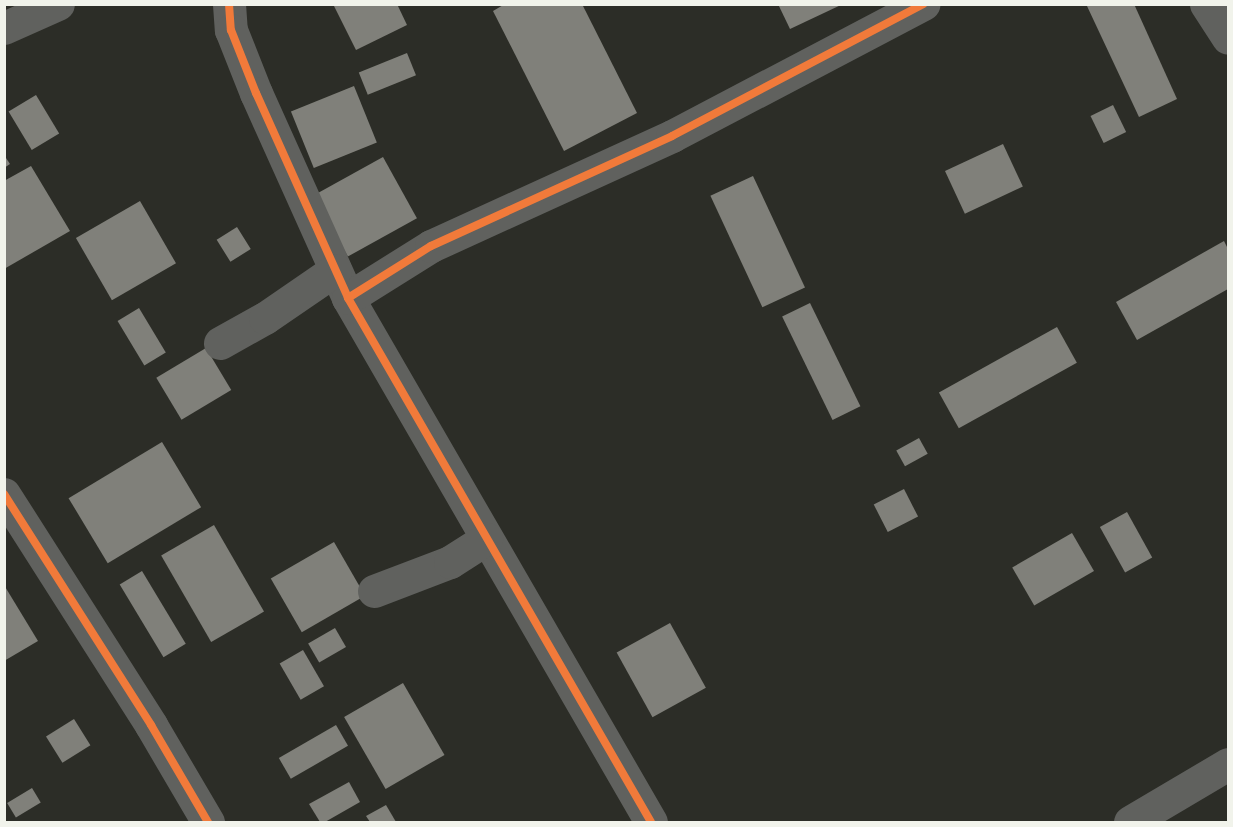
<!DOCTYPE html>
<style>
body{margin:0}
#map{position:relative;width:1233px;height:827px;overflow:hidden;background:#2c2d27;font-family:"Source Sans 3",sans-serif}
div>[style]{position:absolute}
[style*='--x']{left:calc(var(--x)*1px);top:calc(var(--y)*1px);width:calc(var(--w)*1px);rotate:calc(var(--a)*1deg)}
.building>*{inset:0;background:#80807a;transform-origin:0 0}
.minor>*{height:33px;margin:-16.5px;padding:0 16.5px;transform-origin:16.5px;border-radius:16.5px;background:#60615e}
.cycleway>*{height:8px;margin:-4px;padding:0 4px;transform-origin:4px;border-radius:4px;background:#f17a3a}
span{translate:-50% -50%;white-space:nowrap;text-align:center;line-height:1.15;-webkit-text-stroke:6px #161712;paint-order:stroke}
.frame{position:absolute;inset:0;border:6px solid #f1f3eb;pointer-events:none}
</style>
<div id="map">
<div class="building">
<i style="clip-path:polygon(333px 4px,397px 4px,407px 25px,356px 50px)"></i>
<i style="clip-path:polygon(505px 4px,582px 4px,637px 113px,564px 151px,493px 11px)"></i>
<i style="clip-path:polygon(778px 4px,843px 4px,790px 29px)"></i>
<i style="clip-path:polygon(1090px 4px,1134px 4px,1177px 99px,1139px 117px,1087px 6px)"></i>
<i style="left:407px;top:53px;width:24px;height:52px;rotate:68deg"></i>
<i style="left:354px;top:86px;width:61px;height:68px;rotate:68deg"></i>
<i style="left:36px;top:95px;width:45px;height:32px;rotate:59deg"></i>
<i style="left:1113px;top:105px;width:30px;height:25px;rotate:64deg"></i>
<i style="left:1003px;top:144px;width:47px;height:64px;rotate:65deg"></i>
<i style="clip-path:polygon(4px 155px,10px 164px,4px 168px)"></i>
<i style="left:383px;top:157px;width:70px;height:79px;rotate:61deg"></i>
<i style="clip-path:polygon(31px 166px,70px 231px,4px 269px,4px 181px)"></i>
<i style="left:753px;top:176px;width:123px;height:47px;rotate:65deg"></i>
<i style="left:140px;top:201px;width:72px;height:74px;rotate:60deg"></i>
<i style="left:237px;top:227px;width:26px;height:24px;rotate:58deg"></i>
<i style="clip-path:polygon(1224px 241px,1228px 249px,1228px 289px,1137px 340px,1116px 302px)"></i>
<i style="left:810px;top:303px;width:115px;height:31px;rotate:64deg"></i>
<i style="left:139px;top:308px;width:52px;height:25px;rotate:59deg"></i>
<i style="left:1057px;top:327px;width:41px;height:135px;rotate:61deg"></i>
<i style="left:206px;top:348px;width:49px;height:58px;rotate:59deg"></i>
<i style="left:919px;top:438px;width:18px;height:26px;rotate:61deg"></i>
<i style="left:162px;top:442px;width:76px;height:109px;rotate:59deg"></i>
<i style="left:904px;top:489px;width:31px;height:34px;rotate:63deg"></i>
<i style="left:1127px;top:512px;width:52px;height:31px;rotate:61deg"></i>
<i style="left:214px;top:525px;width:100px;height:61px;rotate:60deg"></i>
<i style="left:1072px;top:533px;width:44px;height:69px;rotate:60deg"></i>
<i style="left:334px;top:542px;width:62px;height:73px;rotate:60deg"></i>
<i style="left:142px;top:571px;width:85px;height:26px;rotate:59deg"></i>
<i style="clip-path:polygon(4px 585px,38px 641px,4px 661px)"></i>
<i style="left:670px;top:623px;width:74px;height:61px;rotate:61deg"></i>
<i style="left:335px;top:628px;width:22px;height:31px;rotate:60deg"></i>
<i style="left:303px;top:650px;width:42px;height:27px;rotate:60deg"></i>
<i style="left:403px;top:683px;width:83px;height:68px;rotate:60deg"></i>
<i style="left:74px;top:719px;width:31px;height:33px;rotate:58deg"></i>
<i style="left:336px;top:725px;width:24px;height:66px;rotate:60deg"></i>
<i style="clip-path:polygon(349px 782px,360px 802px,325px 822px,320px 822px,309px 804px)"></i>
<i style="left:32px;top:788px;width:17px;height:29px;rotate:59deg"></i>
<i style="clip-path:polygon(386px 805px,396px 822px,370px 822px,366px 816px)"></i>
</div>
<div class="minor">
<i style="--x:229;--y:4;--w:26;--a:86"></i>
<i style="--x:231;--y:30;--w:68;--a:68.4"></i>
<i style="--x:256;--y:93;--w:225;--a:65.8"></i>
<i style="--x:348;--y:298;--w:605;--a:59.96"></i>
<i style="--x:1206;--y:4;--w:40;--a:57.1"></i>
<i style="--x:4;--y:28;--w:59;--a:-24"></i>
<i style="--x:348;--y:298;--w:98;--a:-32.1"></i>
<i style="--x:431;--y:246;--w:265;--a:-24.5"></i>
<i style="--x:672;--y:136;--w:284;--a:-27.7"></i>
<i style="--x:220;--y:343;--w:51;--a:-29.1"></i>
<i style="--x:265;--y:318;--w:85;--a:-34.4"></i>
<i style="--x:4;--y:494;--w:274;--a:57.5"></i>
<i style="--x:151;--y:725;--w:113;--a:59.6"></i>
<i style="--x:374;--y:591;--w:81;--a:-20.9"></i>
<i style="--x:450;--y:562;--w:43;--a:-32.6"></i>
<i style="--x:1130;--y:822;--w:114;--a:-30.6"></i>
</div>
<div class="cycleway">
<i style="--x:229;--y:4;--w:26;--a:86"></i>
<i style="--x:231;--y:30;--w:68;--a:68.4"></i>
<i style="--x:256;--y:93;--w:225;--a:65.8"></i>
<i style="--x:348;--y:298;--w:605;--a:59.96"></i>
<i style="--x:348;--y:298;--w:98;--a:-32.1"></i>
<i style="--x:431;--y:246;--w:265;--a:-24.5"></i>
<i style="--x:672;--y:136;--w:284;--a:-27.7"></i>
<i style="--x:4;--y:494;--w:274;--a:57.5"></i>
<i style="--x:151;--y:725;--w:113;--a:59.6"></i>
</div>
<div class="frame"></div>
</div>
